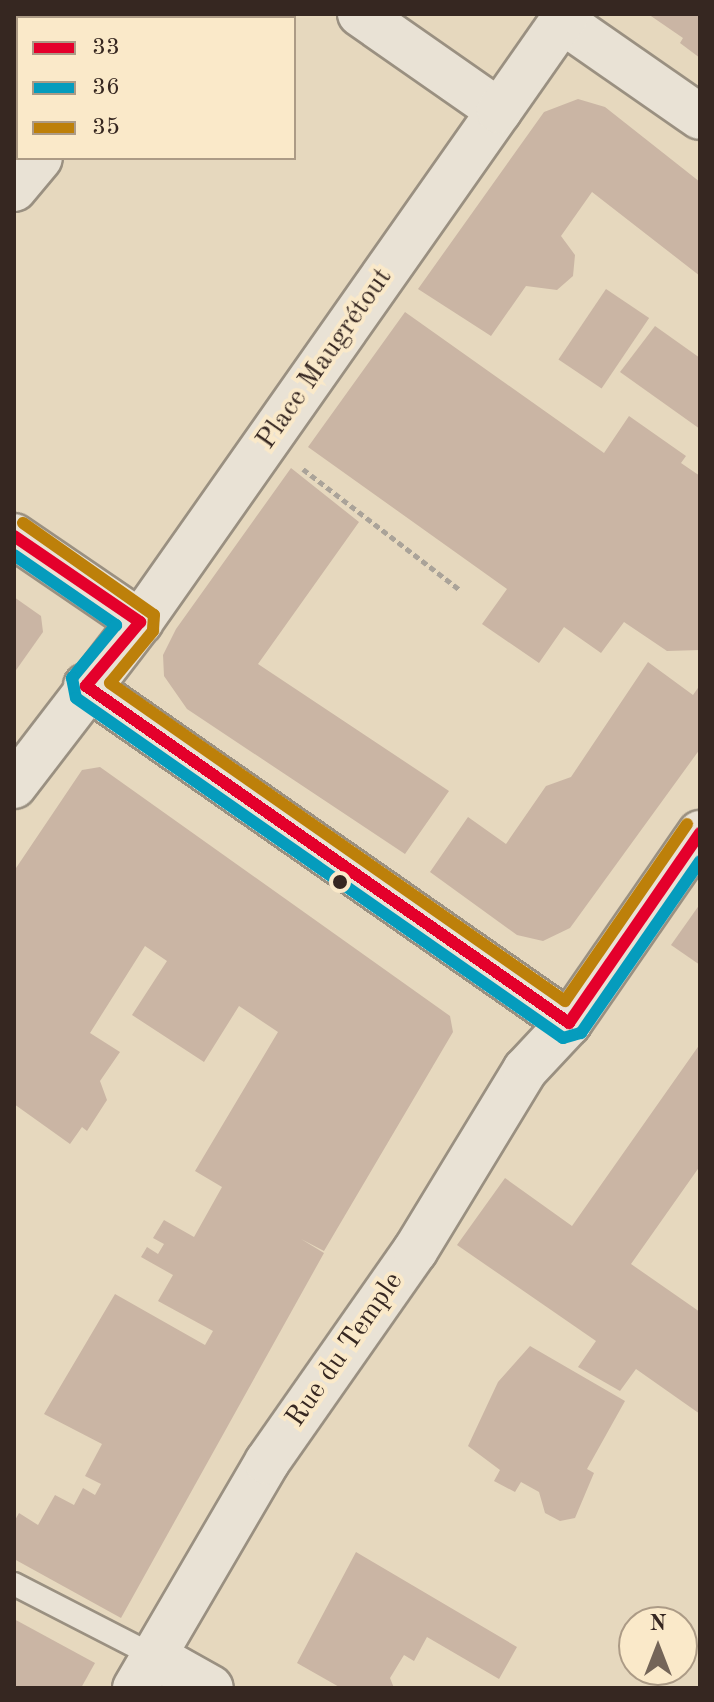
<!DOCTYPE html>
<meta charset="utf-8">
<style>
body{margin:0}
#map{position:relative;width:714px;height:1702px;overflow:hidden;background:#e6d8be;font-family:"Old Standard TT",serif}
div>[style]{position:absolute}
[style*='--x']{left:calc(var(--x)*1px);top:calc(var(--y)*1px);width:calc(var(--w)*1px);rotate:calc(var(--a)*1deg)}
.building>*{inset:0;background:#cab5a4;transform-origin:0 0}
.path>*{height:5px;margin-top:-2.5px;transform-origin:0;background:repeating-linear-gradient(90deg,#aaa399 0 6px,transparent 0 10px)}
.roads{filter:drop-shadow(2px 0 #9a9081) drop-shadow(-2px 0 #9a9081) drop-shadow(0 2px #9a9081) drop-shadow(0 -2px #9a9081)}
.service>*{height:22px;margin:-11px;padding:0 11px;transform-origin:11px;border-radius:11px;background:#e9e2d5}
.minor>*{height:44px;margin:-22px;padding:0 22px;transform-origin:22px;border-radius:22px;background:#e9e2d5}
.tertiary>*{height:44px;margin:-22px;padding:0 22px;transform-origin:22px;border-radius:22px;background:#e9e2d5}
.bus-1>*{height:12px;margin:-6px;padding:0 6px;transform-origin:6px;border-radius:6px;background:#e4002b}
.bus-2>*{height:12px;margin:-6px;padding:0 6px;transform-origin:6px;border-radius:6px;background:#059cbd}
.bus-3>*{height:12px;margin:-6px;padding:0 6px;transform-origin:6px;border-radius:6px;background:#bd800a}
.dots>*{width:22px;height:22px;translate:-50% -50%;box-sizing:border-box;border:4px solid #fae9c9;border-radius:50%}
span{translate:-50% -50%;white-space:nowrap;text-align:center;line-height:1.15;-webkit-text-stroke:8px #fae9c9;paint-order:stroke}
.street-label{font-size:28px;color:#362721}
.frame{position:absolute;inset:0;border:16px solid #362721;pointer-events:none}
.legend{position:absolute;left:16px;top:16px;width:280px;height:144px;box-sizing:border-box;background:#fae9c9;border:2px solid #ac9b86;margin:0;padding:10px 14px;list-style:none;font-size:24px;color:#362721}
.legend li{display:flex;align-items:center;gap:16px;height:40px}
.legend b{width:40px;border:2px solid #ac9b86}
.north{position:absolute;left:618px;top:1606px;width:80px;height:80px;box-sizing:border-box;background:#fae9c9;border:2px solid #ac9b86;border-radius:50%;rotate:0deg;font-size:22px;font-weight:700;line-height:32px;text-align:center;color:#362721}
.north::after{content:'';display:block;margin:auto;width:28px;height:36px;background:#746558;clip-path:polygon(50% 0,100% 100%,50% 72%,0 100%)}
</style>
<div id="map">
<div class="building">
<i style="clip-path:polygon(14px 14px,69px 14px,18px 22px)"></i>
<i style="clip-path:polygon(648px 14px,700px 14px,700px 58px,680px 43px,683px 38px)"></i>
<i style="clip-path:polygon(578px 99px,605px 107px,700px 182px,700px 276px,592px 192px,561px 236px,575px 255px,573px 276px,557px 290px,526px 286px,491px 336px,418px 289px,544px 112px)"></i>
<i style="left:606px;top:289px;width:52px;height:85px;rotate:34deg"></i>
<i style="clip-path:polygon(405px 312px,604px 453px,629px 416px,686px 456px,681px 463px,700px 476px,700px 650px,667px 651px,624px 622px,601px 653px,564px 627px,539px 663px,482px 624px,507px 589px,308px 447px)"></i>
<i style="clip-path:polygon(655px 326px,700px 358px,700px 429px,620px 372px)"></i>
<i style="clip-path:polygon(291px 468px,359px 522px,258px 664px,449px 791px,405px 854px,187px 709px,164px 676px,163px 655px,176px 629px)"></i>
<i style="clip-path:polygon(14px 597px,41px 616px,43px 632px,14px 673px)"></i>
<i style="clip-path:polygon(648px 662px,693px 695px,700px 685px,700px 749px,570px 928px,543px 941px,517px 935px,430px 872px,468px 817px,506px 844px,546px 786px,571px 777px)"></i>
<i style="clip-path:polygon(100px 767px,450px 1016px,453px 1032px,324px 1251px,301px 1239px,324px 1253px,121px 1618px,14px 1559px,14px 1522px,19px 1513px,38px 1525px,55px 1495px,74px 1505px,83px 1488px,95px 1495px,101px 1484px,85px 1476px,102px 1444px,44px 1414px,115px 1294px,205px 1345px,213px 1331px,158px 1301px,173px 1275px,141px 1257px,147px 1247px,158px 1254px,164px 1244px,153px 1238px,164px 1220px,194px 1237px,222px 1187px,195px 1171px,278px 1032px,239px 1006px,204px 1062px,132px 1015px,167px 961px,145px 946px,90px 1033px,120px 1052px,100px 1081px,107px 1100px,87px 1131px,82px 1127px,70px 1144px,14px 1104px,14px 871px,82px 770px)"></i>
<i style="clip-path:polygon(700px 904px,700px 965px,671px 945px)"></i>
<i style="clip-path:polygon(700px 1044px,700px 1166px,631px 1264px,700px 1312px,700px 1414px,636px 1369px,620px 1391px,578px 1367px,596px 1341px,457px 1245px,505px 1178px,572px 1226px)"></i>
<i style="clip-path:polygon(530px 1346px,625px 1401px,587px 1469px,594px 1473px,575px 1518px,560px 1521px,545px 1513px,539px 1492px,521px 1482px,515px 1492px,494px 1481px,500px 1470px,468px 1446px,498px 1382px)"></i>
<i style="clip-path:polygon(356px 1552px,517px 1647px,499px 1679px,427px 1637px,414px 1661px,404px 1655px,390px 1678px,394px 1688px,341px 1688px,297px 1663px)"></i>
<i style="clip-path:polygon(14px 1619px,95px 1663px,81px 1688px,14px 1688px)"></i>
</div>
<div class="path">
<i style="--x:303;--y:469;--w:197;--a:37.6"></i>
</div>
<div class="roads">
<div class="service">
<i style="--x:14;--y:1584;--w:157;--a:27.2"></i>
</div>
<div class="minor">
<i style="--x:562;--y:21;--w:168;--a:34.8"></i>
<i style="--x:14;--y:134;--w:5;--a:37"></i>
<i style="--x:14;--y:536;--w:153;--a:34.3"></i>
<i style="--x:86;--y:686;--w:589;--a:34.9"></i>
<i style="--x:14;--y:786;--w:207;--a:-52.5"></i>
<i style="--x:140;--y:622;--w:625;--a:-54.91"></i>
<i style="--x:154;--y:1656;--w:65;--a:29.3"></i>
</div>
<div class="tertiary">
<i style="--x:360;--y:14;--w:169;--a:34.9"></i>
<i style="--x:499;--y:111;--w:118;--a:-55"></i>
<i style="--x:140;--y:18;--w:5;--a:-53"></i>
<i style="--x:14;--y:189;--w:40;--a:-50"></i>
<i style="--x:135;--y:1688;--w:262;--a:-59.7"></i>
<i style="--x:267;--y:1462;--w:258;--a:-55"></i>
<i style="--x:415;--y:1251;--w:212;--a:-58.7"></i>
<i style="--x:525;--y:1070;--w:64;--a:-46.9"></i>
<i style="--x:569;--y:1023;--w:231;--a:-55.4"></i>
</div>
</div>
<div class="bus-1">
<i style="--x:14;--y:536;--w:153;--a:34.3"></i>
<i style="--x:140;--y:622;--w:84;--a:130.2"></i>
<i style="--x:86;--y:686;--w:589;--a:34.9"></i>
<i style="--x:569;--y:1023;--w:231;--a:-55.4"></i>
</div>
<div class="bus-2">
<i style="--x:14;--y:555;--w:124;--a:34.5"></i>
<i style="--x:116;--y:625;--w:69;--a:129.7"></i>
<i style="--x:72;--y:678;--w:20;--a:79"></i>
<i style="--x:76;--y:698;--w:594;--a:34.92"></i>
<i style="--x:563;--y:1038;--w:19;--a:-16"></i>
<i style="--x:581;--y:1033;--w:209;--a:-55.3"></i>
</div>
<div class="bus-3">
<i style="--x:23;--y:523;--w:160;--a:35.1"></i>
<i style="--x:154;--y:615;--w:16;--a:94"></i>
<i style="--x:153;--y:631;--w:67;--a:129.6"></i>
<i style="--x:110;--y:683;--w:555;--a:34.95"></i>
<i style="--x:565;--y:1001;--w:215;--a:-55.4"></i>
</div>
<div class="dots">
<i style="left:340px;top:882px;background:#362721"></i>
</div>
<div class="street-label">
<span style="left:325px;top:359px;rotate:-55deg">Place Maugrétout</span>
<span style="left:345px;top:1350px;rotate:-55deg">Rue du Temple</span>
</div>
<div class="frame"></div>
<ul class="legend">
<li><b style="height:10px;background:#e4002b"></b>33</li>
<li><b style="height:10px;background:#059cbd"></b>36</li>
<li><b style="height:10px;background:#bd800a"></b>35</li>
</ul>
<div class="north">N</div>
</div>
